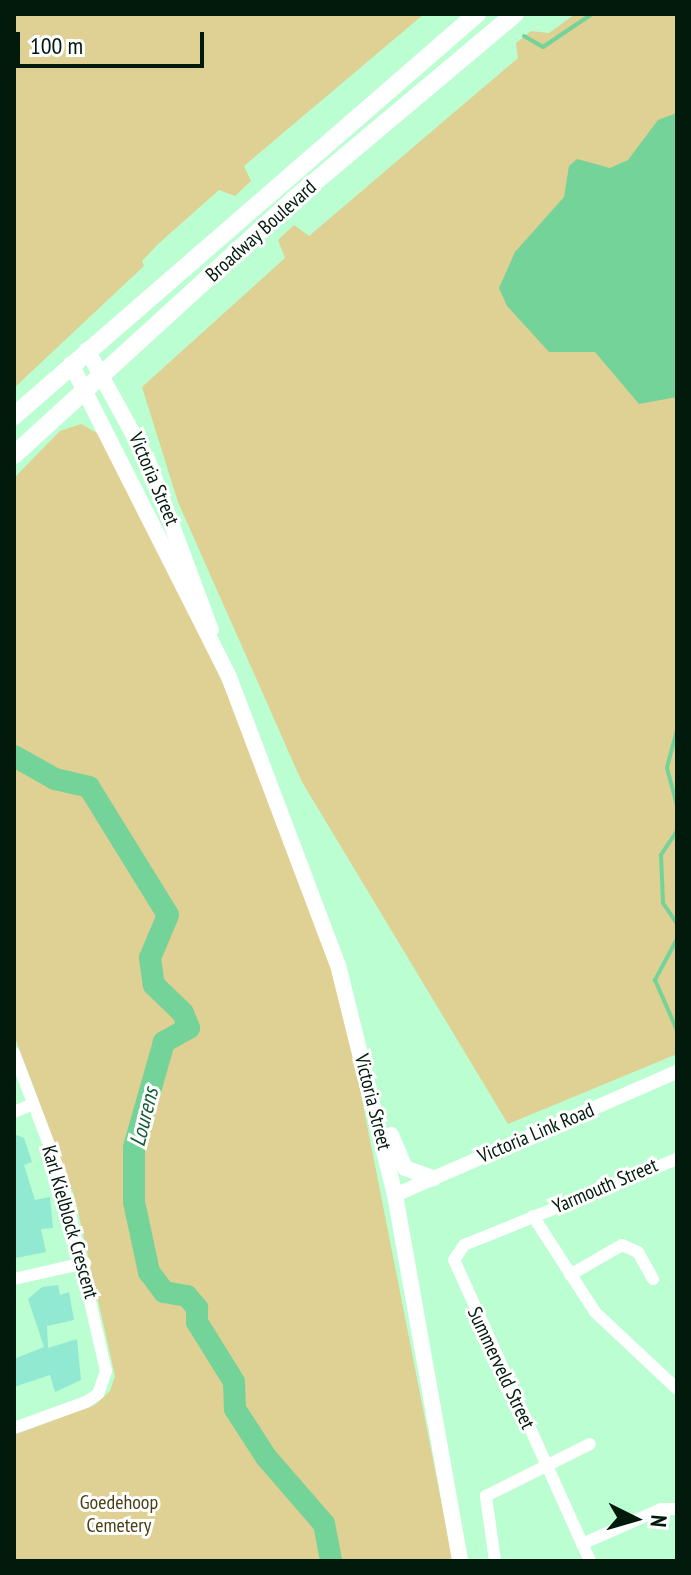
<!DOCTYPE html>
<style>
body{margin:0}
#map{position:relative;width:691px;height:1575px;overflow:hidden;background:#bafed1;font-family:"PT Sans Narrow",sans-serif}
div>[style]{position:absolute}
[style*='--x']{left:calc(var(--x)*1px);top:calc(var(--y)*1px);width:calc(var(--w)*1px);rotate:calc(var(--a)*1deg)}
.green>*{inset:0;background:#dfd094}
.water>*{inset:0;background:#74d398}
.stream>*{height:4px;margin:-2px;padding:0 2px;transform-origin:2px;border-radius:2px;background:#74d398}
.river>*{height:22px;margin:-11px;padding:0 11px;transform-origin:11px;border-radius:11px;background:#74d398}
.building>*{inset:0;background:#92e9d2}
.minor>*{height:12px;margin:-6px;padding:0 6px;transform-origin:6px;border-radius:6px;background:#fff}
.tertiary>*{height:14px;margin:-7px;padding:0 7px;transform-origin:7px;border-radius:7px;background:#fff}
.secondary>*{height:16px;margin:-8px;padding:0 8px;transform-origin:8px;border-radius:8px;background:#fff}
.primary>*{height:18px;margin:-9px;padding:0 9px;transform-origin:9px;border-radius:9px;background:#fff}
span{translate:-50% -50%;white-space:nowrap;text-align:center;line-height:1.15;-webkit-text-stroke:6px #fff;paint-order:stroke}
.street-label{font-size:20px;color:#011a0b}
.park-label{font-size:20px;color:#493f14}
.water-label{font-size:22px;color:#165d37;font-style:italic}
.frame{position:absolute;inset:0;border:16px solid #011a0b;pointer-events:none}
.north{position:absolute;left:595px;top:1479px;width:80px;height:80px;-webkit-text-stroke:6px #fff;paint-order:stroke;rotate:95deg;font-size:22px;font-weight:700;line-height:32px;text-align:center;color:#011a0b}
.north::after{content:'';display:block;margin:auto;width:28px;height:36px;background:#011a0b;clip-path:polygon(50% 0,100% 100%,50% 72%,0 100%)}
.scale{position:absolute;left:16px;top:32px;width:188px;height:36px;box-sizing:border-box;border:4px solid #011a0b;border-top:0;padding-left:10px;font-size:24px;line-height:28px;white-space:nowrap;color:#011a0b;-webkit-text-stroke:6px #fff;paint-order:stroke}
</style>
<div id="map">
<div class="green">
<i style="clip-path:polygon(14px 14px,424px 14px,244px 166px,251px 181px,235px 196px,219px 190px,157px 245px,142px 261px,144px 266px,14px 388px)"></i>
<i style="clip-path:polygon(575px 14px,677px 14px,677px 1054px,508px 1124px,302px 782px,178px 502px,142px 387px,285px 258px,278px 240px,294px 225px,309px 236px,518px 58px,516px 43px,531px 31px,549px 33px)"></i>
<i style="clip-path:polygon(81px 424px,99px 434px,195px 622px,262px 771px,318px 924px,347px 1023px,453px 1561px,14px 1561px,14px 1435px,95px 1405px,110px 1391px,115px 1376px,75px 1198px,14px 1035px,14px 478px,60px 431px)"></i>
</div>
<div class="water">
<i style="clip-path:polygon(677px 113px,677px 397px,639px 404px,595px 352px,549px 352px,507px 306px,499px 288px,515px 252px,564px 197px,569px 166px,577px 159px,610px 168px,628px 160px,658px 120px)"></i>
</div>
<div class="stream">
<i style="--x:524;--y:36;--w:22;--a:30"></i>
<i style="--x:543;--y:47;--w:59;--a:-34"></i>
<i style="--x:677;--y:730;--w:39;--a:105"></i>
<i style="--x:667;--y:768;--w:38;--a:75"></i>
<i style="--x:677;--y:831;--w:29;--a:124"></i>
<i style="--x:661;--y:855;--w:48;--a:87.6"></i>
<i style="--x:663;--y:903;--w:25;--a:56"></i>
<i style="--x:677;--y:939;--w:47;--a:118.2"></i>
<i style="--x:655;--y:980;--w:55;--a:66.3"></i>
</div>
<div class="river">
<i style="--x:14;--y:756;--w:47;--a:29.3"></i>
<i style="--x:55;--y:779;--w:35;--a:13"></i>
<i style="--x:89;--y:787;--w:150;--a:58.3"></i>
<i style="--x:168;--y:915;--w:47;--a:112.7"></i>
<i style="--x:150;--y:958;--w:27;--a:82"></i>
<i style="--x:154;--y:985;--w:40;--a:44"></i>
<i style="--x:183;--y:1013;--w:16;--a:68"></i>
<i style="--x:189;--y:1028;--w:29;--a:151"></i>
<i style="--x:164;--y:1042;--w:109;--a:105.9"></i>
<i style="--x:134;--y:1147;--w:55;--a:90"></i>
<i style="--x:134;--y:1202;--w:72;--a:77.9"></i>
<i style="--x:149;--y:1272;--w:25;--a:53"></i>
<i style="--x:164;--y:1292;--w:23;--a:10"></i>
<i style="--x:187;--y:1296;--w:16;--a:50"></i>
<i style="--x:197;--y:1308;--w:14;--a:90"></i>
<i style="--x:197;--y:1322;--w:70;--a:58.3"></i>
<i style="--x:234;--y:1382;--w:27;--a:88"></i>
<i style="--x:235;--y:1409;--w:57;--a:57.1"></i>
<i style="--x:266;--y:1457;--w:89;--a:49.1"></i>
<i style="--x:324;--y:1524;--w:38;--a:79"></i>
</div>
<div class="building">
<i style="clip-path:polygon(14px 1134px,24px 1138px,32px 1162px,24px 1165px,35px 1200px,50px 1197px,53px 1228px,41px 1229px,46px 1252px,16px 1258px)"></i>
<i style="clip-path:polygon(58px 1285px,60px 1295px,69px 1292px,74px 1320px,47px 1326px,48px 1348px,77px 1339px,81px 1380px,55px 1392px,50px 1375px,14px 1387px,14px 1359px,44px 1347px,28px 1299px,42px 1287px)"></i>
</div>
<div class="minor">
<i style="--x:14;--y:1053;--w:135;--a:69.1"></i>
<i style="--x:62;--y:1179;--w:197;--a:77.1"></i>
<i style="--x:106;--y:1371;--w:24;--a:109"></i>
<i style="--x:98;--y:1394;--w:14;--a:146"></i>
<i style="--x:86;--y:1402;--w:77;--a:160.1"></i>
<i style="--x:14;--y:1112;--w:21;--a:-23"></i>
<i style="--x:533;--y:1216;--w:114;--a:57.1"></i>
<i style="--x:595;--y:1312;--w:112;--a:43.2"></i>
<i style="--x:570;--y:1275;--w:60;--a:-30"></i>
<i style="--x:622;--y:1245;--w:17;--a:24"></i>
<i style="--x:638;--y:1252;--w:31;--a:61"></i>
<i style="--x:14;--y:1279;--w:73;--a:-12.7"></i>
<i style="--x:582;--y:1544;--w:86;--a:-23.9"></i>
<i style="--x:661;--y:1509;--w:16;--a:0"></i>
<i style="--x:495;--y:1561;--w:66;--a:-97.9"></i>
<i style="--x:486;--y:1496;--w:116;--a:-26.6"></i>
<i style="--x:590;--y:1561;--w:330;--a:-114.3"></i>
<i style="--x:454;--y:1260;--w:18;--a:-56"></i>
<i style="--x:464;--y:1245;--w:230;--a:-22"></i>
</div>
<div class="tertiary">
<i style="--x:395;--y:1195;--w:308;--a:-23.6"></i>
</div>
<div class="secondary">
<i style="--x:87;--y:350;--w:127;--a:61.2"></i>
<i style="--x:148;--y:461;--w:180;--a:69.6"></i>
<i style="--x:71;--y:364;--w:351;--a:63.2"></i>
<i style="--x:229;--y:677;--w:308;--a:69.3"></i>
<i style="--x:338;--y:965;--w:237;--a:76.1"></i>
<i style="--x:395;--y:1195;--w:372;--a:79.9"></i>
<i style="--x:391;--y:1135;--w:36;--a:67"></i>
<i style="--x:405;--y:1168;--w:30;--a:20"></i>
</div>
<div class="primary">
<i style="--x:14;--y:416;--w:613;--a:-40.97"></i>
<i style="--x:14;--y:455;--w:377;--a:-42.4"></i>
<i style="--x:292;--y:201;--w:291;--a:-40"></i>
</div>
<div class="street-label">
<span style="left:261px;top:231px;rotate:-42deg">Broadway Boulevard</span>
<span style="left:154px;top:479px;rotate:67deg">Victoria Street</span>
<span style="left:373px;top:1102px;rotate:76deg">Victoria Street</span>
<span style="left:536px;top:1133px;rotate:-23deg">Victoria Link Road</span>
<span style="left:605px;top:1186px;rotate:-23deg">Yarmouth Street</span>
<span style="left:70px;top:1222px;rotate:74deg">Karl Kielblock Crescent</span>
<span style="left:501px;top:1368px;rotate:65deg">Summerveld Street</span>
</div>
<div class="park-label">
<span style="left:119px;top:1514px">Goedehoop<br>Cemetery</span>
</div>
<div class="water-label">
<span style="left:144px;top:1117px;rotate:-76deg">Lourens</span>
</div>
<div class="frame"></div>
<div class="north">N</div>
<div class="scale">100 m</div>
</div>
